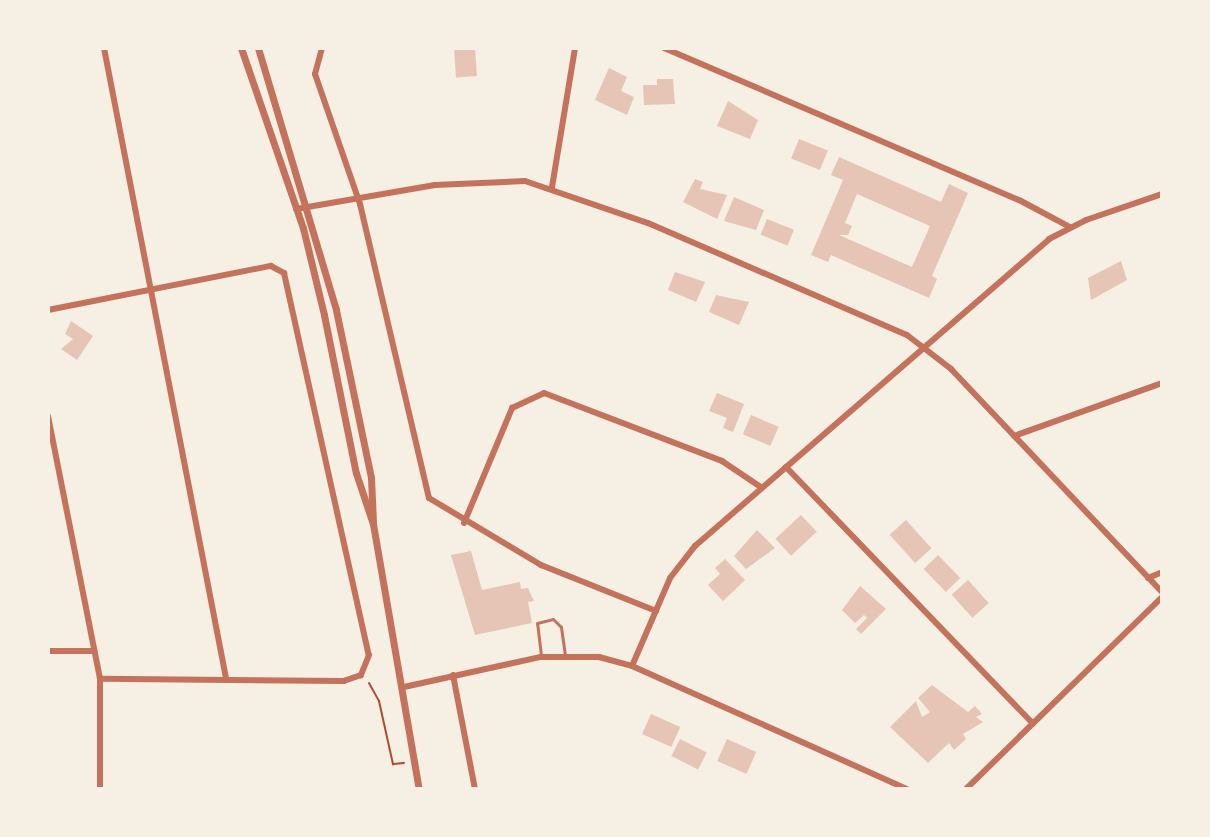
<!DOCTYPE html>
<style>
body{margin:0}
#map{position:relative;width:1210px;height:837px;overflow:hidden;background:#f6efe4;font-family:"PT Serif",serif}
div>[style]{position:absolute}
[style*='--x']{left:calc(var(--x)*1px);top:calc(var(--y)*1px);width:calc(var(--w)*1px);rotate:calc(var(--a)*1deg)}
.building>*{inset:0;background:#e6c5b7;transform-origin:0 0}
.path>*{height:2px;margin:-1px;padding:0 1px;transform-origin:1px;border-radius:1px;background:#b5482f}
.service>*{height:3px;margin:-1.5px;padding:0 1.5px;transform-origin:1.5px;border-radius:1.5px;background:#c5725c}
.minor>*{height:6px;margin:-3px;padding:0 3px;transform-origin:3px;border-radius:3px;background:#c5725c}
.tertiary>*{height:7px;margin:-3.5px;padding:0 3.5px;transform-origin:3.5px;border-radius:3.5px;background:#c5725c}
span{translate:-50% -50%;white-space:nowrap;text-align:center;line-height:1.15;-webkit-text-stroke:6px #f6efe4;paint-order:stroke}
.frame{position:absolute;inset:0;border:50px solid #f6efe4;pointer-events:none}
</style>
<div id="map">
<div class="building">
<i style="left:475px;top:48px;width:28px;height:21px;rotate:86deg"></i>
<i style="clip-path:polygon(609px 68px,627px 77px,621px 91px,634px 97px,627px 115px,595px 100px)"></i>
<i style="clip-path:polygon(657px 79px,673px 79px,675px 104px,644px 105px,643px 85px,657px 85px)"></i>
<i style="clip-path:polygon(728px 101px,758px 120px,750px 139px,717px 126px)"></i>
<i style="left:799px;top:139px;width:31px;height:21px;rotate:22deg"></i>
<i style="clip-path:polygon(evenodd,839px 157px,941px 202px,949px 184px,968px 193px,932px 276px,937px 279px,929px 298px,831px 255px,828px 262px,811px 255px,843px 180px,831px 175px,839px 157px,857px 194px,930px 226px,912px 267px,839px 235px,848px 235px,852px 226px,845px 223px,857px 194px)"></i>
<i style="clip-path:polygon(695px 179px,703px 182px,700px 189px,727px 195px,717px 219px,683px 202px)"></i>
<i style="clip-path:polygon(734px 197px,764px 210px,756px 230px,724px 221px)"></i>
<i style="left:767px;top:219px;width:29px;height:17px;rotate:22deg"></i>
<i style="clip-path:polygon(1121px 261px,1127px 280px,1091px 300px,1088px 278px)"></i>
<i style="clip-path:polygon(675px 272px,705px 282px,696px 302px,668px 290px)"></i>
<i style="clip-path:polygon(716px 295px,749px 302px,739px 325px,709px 312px)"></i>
<i style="clip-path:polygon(71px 321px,93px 336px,77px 360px,61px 349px,73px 339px,65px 334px)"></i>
<i style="clip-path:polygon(717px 393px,744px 404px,733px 432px,723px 428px,727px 418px,709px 411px)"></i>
<i style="left:751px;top:415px;width:30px;height:21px;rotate:23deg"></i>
<i style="left:801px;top:515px;width:23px;height:35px;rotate:47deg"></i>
<i style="left:906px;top:520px;width:38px;height:22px;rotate:48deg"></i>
<i style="clip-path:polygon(757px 530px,775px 548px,746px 569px,734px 556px)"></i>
<i style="clip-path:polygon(471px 551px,482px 590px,520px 582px,521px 589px,528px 588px,534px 601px,528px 602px,532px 623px,475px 635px,451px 555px)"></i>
<i style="left:938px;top:555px;width:32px;height:20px;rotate:46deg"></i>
<i style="clip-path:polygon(725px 559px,745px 580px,723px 601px,708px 585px,720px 574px,715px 568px)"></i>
<i style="left:968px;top:580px;width:31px;height:22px;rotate:48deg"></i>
<i style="clip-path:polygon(860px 586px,886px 609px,861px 634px,856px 629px,867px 618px,864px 615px,855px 623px,842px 610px)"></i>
<i style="clip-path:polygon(932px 685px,968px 712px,975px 706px,982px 714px,976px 717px,983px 722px,963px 734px,966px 739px,954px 750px,949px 743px,928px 763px,890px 727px,916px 701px,922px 717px,930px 712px,918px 698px)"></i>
<i style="left:651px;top:714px;width:32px;height:22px;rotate:24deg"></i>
<i style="left:680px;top:739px;width:30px;height:19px;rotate:27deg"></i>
<i style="left:727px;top:739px;width:32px;height:24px;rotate:24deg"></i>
</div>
<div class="path">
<i style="--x:369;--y:683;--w:21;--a:61"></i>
<i style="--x:379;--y:701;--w:65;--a:77.5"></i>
<i style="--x:393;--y:764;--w:11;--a:-5"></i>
</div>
<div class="service">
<i style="--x:541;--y:655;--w:32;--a:-97"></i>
<i style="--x:537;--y:623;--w:16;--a:-14"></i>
<i style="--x:553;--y:619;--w:11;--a:45"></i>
<i style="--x:561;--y:627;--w:27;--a:82"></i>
</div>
<div class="minor">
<i style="--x:104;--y:48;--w:642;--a:79.04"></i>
<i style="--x:322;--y:48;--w:27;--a:105"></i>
<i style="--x:315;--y:74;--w:138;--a:70.9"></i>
<i style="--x:360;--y:204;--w:302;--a:76.8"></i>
<i style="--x:429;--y:498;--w:131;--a:30.9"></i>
<i style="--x:541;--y:565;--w:124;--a:21.8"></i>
<i style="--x:664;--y:48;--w:388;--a:23.2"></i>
<i style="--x:1021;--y:201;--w:55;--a:28"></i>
<i style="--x:552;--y:187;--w:141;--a:-80.6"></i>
<i style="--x:296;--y:209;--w:141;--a:-9.8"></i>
<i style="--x:435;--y:185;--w:90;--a:-2.5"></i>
<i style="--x:525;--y:181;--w:130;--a:18.9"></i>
<i style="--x:648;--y:223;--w:282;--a:23.4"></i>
<i style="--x:907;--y:335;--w:56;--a:37.7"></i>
<i style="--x:951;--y:369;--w:307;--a:46.6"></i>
<i style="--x:48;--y:310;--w:227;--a:-11.2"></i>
<i style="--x:271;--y:266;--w:15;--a:28"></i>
<i style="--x:284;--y:273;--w:391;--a:77.5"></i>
<i style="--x:369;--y:655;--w:22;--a:112"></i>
<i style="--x:361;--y:675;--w:18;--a:161"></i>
<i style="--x:344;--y:681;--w:244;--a:-179.5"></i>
<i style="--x:48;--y:416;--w:268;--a:78.8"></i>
<i style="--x:100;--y:679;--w:110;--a:90"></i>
<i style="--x:1014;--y:436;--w:157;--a:-19.7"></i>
<i style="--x:786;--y:467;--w:356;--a:46.1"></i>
<i style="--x:464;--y:523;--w:125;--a:-67.3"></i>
<i style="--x:512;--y:408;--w:35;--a:-25"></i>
<i style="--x:544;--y:393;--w:191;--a:20.9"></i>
<i style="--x:722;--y:461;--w:48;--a:34"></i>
<i style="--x:1148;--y:578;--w:15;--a:-23"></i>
<i style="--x:48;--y:651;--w:46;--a:0"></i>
<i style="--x:632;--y:666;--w:96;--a:-66.6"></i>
<i style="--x:670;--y:578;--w:41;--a:-52"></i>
<i style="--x:695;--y:546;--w:469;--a:-40.9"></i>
<i style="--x:1049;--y:239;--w:42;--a:-27.2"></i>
<i style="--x:1086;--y:220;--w:80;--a:-18.9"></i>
<i style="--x:453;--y:675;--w:116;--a:79.1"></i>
<i style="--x:404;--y:687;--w:140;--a:-12.4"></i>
<i style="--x:541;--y:657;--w:58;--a:0"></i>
<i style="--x:599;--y:657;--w:34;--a:15"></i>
<i style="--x:632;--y:666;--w:301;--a:24.1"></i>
<i style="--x:966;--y:789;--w:274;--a:-44.4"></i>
</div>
<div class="tertiary">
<i style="--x:241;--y:48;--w:190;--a:71"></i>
<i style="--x:303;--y:228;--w:89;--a:76.4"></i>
<i style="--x:324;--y:315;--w:161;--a:78.6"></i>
<i style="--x:356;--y:473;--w:54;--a:71.6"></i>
<i style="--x:373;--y:524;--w:269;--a:80.2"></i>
<i style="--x:258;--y:48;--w:273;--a:73.4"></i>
<i style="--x:336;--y:310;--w:172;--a:78.2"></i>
<i style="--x:371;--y:478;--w:44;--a:87.4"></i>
</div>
<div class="frame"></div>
</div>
